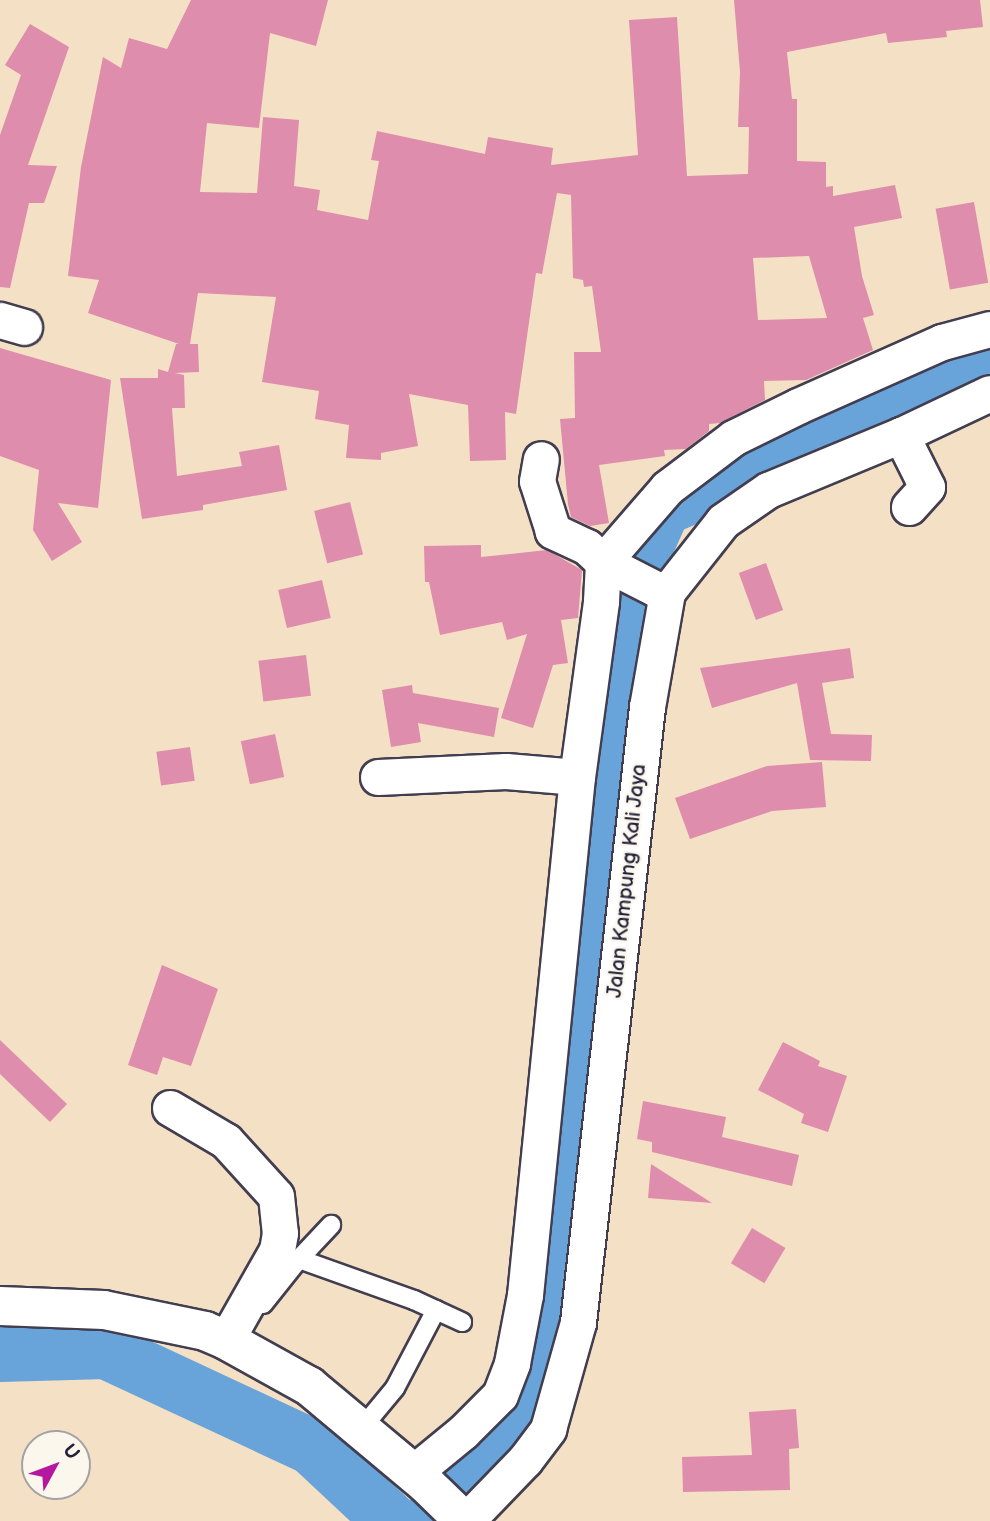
<!DOCTYPE html>
<style>
body{margin:0}
#map{position:relative;width:990px;height:1521px;overflow:hidden;background:#f4e0c4;font-family:"Balsamiq Sans",sans-serif}
div>[style]{position:absolute}
[style*='--x']{left:calc(var(--x)*1px);top:calc(var(--y)*1px);width:calc(var(--w)*1px);rotate:calc(var(--a)*1deg)}
.river>*{height:56px;margin:-28px;padding:0 28px;transform-origin:28px;border-radius:28px;background:#68a3d9}
.building>*{inset:0;background:#df8dac;transform-origin:0 0}
.roads{filter:drop-shadow(2px 0 #423e50) drop-shadow(-2px 0 #423e50) drop-shadow(0 2px #423e50) drop-shadow(0 -2px #423e50)}
.service>*{height:18px;margin:-9px;padding:0 9px;transform-origin:9px;border-radius:9px;background:#fff}
.minor>*{height:35px;margin:-17.5px;padding:0 17.5px;transform-origin:17.5px;border-radius:17.5px;background:#fff}
.primary>*{height:38px;margin:-19px;padding:0 19px;transform-origin:19px;border-radius:19px;background:#fff}
span{translate:-50% -50%;white-space:nowrap;text-align:center;line-height:1.15;-webkit-text-stroke:5px #fbf7ec;paint-order:stroke}
.street-label{font-size:21px;color:#22223b}
.north{position:absolute;left:21px;top:1430px;width:70px;height:70px;box-sizing:border-box;background:#fbf7ec;border:2px solid #a4a2a5;border-radius:50%;rotate:49deg;font-size:19px;font-weight:700;line-height:28px;text-align:center;color:#22223b}
.north::after{content:'';display:block;margin:auto;width:24px;height:32px;background:#b5179e;clip-path:polygon(50% 0,100% 100%,50% 72%,0 100%)}
</style>
<div id="map">
<div class="river">
<i style="--x:0;--y:1354;--w:106;--a:-1.6"></i>
<i style="--x:106;--y:1351;--w:227;--a:25"></i>
<i style="--x:312;--y:1447;--w:108;--a:43.1"></i>
<i style="--x:429;--y:1521;--w:108;--a:-43.9"></i>
<i style="--x:507;--y:1446;--w:147;--a:-68"></i>
<i style="--x:562;--y:1310;--w:290;--a:-85.6"></i>
<i style="--x:584;--y:1021;--w:423;--a:-84.8"></i>
<i style="--x:622;--y:600;--w:101;--a:-66"></i>
<i style="--x:663;--y:508;--w:331;--a:-23.3"></i>
<i style="--x:967;--y:377;--w:24;--a:-15"></i>
</div>
<div class="building">
<i style="clip-path:polygon(evenodd,191px 0,328px 0,316px 46px,270px 33px,259px 128px,207px 123px,200px 192px,257px 193px,263px 117px,299px 120px,294px 186px,320px 190px,317px 210px,368px 220px,379px 161px,371px 160px,377px 131px,485px 154px,488px 137px,553px 148px,551px 165px,638px 155px,629px 20px,677px 17px,687px 176px,748px 174px,749px 127px,738px 127px,740px 72px,734px 0,980px 0,983px 27px,946px 31px,947px 37px,888px 43px,886px 33px,787px 52px,792px 99px,797px 99px,797px 161px,826px 162px,826px 187px,833px 186px,833px 196px,895px 185px,902px 218px,854px 227px,862px 276px,874px 315px,863px 318px,873px 350px,806px 380px,764px 381px,765px 400px,720px 423px,709px 424px,709px 431px,686px 449px,664px 450px,665px 456px,599px 465px,609px 523px,590px 526px,571px 517px,568px 504px,560px 419px,575px 418px,574px 352px,601px 352px,592px 286px,584px 287px,583px 280px,573px 278px,571px 195px,557px 193px,542px 274px,536px 273px,516px 414px,505px 412px,506px 460px,470px 461px,468px 405px,409px 394px,418px 446px,381px 453px,381px 460px,346px 458px,349px 425px,315px 419px,319px 391px,262px 382px,276px 297px,198px 293px,190px 344px,198px 344px,199px 372px,175px 373px,184px 375px,185px 408px,172px 408px,177px 476px,242px 466px,239px 452px,279px 445px,287px 490px,203px 505px,203px 510px,142px 519px,120px 378px,158px 378px,158px 369px,168px 372px,176px 344px,179px 344px,88px 313px,99px 280px,68px 276px,81px 167px,103px 57px,121px 68px,129px 38px,167px 49px,191px 0,809px 256px,827px 318px,758px 320px,753px 258px,809px 256px)"></i>
<i style="clip-path:polygon(30px 24px,69px 47px,28px 165px,57px 166px,44px 203px,29px 203px,10px 288px,0 287px,0 135px,21px 75px,5px 65px)"></i>
<i style="left:974px;top:202px;width:82px;height:39px;rotate:80deg"></i>
<i style="clip-path:polygon(0 348px,111px 380px,98px 508px,58px 503px,82px 542px,52px 561px,33px 530px,39px 470px,0 456px)"></i>
<i style="left:350px;top:502px;width:54px;height:37px;rotate:76deg"></i>
<i style="clip-path:polygon(481px 545px,481px 557px,547px 550px,582px 570px,578px 618px,561px 620px,568px 663px,553px 665px,533px 728px,501px 718px,527px 634px,507px 640px,502px 622px,440px 635px,429px 582px,425px 582px,424px 546px)"></i>
<i style="left:766px;top:563px;width:50px;height:29px;rotate:70deg"></i>
<i style="left:322px;top:580px;width:39px;height:45px;rotate:77deg"></i>
<i style="clip-path:polygon(850px 648px,854px 678px,822px 683px,831px 734px,872px 735px,871px 761px,810px 760px,797px 683px,712px 708px,700px 668px)"></i>
<i style="left:306px;top:655px;width:41px;height:48px;rotate:83deg"></i>
<i style="clip-path:polygon(412px 685px,413px 693px,499px 708px,494px 737px,418px 723px,421px 742px,391px 747px,382px 690px)"></i>
<i style="left:275px;top:734px;width:44px;height:35px;rotate:78deg"></i>
<i style="left:190px;top:747px;width:34px;height:34px;rotate:82deg"></i>
<i style="clip-path:polygon(822px 762px,826px 807px,772px 811px,690px 839px,675px 798px,767px 766px)"></i>
<i style="clip-path:polygon(162px 965px,218px 989px,191px 1066px,163px 1057px,157px 1075px,128px 1065px)"></i>
<i style="clip-path:polygon(0 1040px,67px 1104px,50px 1122px,0 1074px)"></i>
<i style="clip-path:polygon(783px 1042px,820px 1061px,818px 1066px,847px 1076px,828px 1132px,801px 1123px,804px 1114px,758px 1090px)"></i>
<i style="clip-path:polygon(643px 1101px,726px 1117px,722px 1137px,799px 1155px,792px 1186px,652px 1152px,652px 1142px,637px 1139px)"></i>
<i style="clip-path:polygon(651px 1164px,712px 1203px,648px 1198px)"></i>
<i style="left:752px;top:1228px;width:39px;height:41px;rotate:31deg"></i>
<i style="clip-path:polygon(796px 1409px,799px 1448px,789px 1449px,790px 1490px,683px 1492px,682px 1457px,752px 1455px,749px 1412px)"></i>
</div>
<div class="roads">
<div class="service">
<i style="--x:299;--y:1259;--w:122;--a:19.6"></i>
<i style="--x:414;--y:1300;--w:53;--a:24.6"></i>
<i style="--x:263;--y:1304;--w:58;--a:-51.3"></i>
<i style="--x:299;--y:1259;--w:47;--a:-46.7"></i>
<i style="--x:361;--y:1429;--w:53;--a:-50.3"></i>
<i style="--x:395;--y:1388;--w:88;--a:-62.3"></i>
</div>
<div class="minor">
<i style="--x:0;--y:320;--w:25;--a:16"></i>
<i style="--x:901;--y:435;--w:58;--a:63.4"></i>
<i style="--x:927;--y:487;--w:27;--a:132"></i>
<i style="--x:667;--y:592;--w:11;--a:-165"></i>
<i style="--x:656;--y:589;--w:59;--a:-153"></i>
<i style="--x:603;--y:562;--w:98;--a:-49.1"></i>
<i style="--x:667;--y:488;--w:83;--a:-37.1"></i>
<i style="--x:733;--y:438;--w:72;--a:-26.2"></i>
<i style="--x:798;--y:406;--w:158;--a:-24"></i>
<i style="--x:942;--y:342;--w:50;--a:-15.2"></i>
<i style="--x:378;--y:777;--w:128;--a:-2.7"></i>
<i style="--x:506;--y:771;--w:71;--a:4.8"></i>
<i style="--x:170;--y:1108;--w:65;--a:30.5"></i>
<i style="--x:226;--y:1141;--w:74;--a:47.7"></i>
<i style="--x:276;--y:1196;--w:37;--a:84"></i>
<i style="--x:280;--y:1233;--w:17;--a:100"></i>
<i style="--x:277;--y:1250;--w:103;--a:119.5"></i>
<i style="--x:413;--y:1473;--w:65;--a:-39.4"></i>
<i style="--x:463;--y:1432;--w:52;--a:-45"></i>
<i style="--x:500;--y:1395;--w:34;--a:-69"></i>
<i style="--x:512;--y:1363;--w:69;--a:-79.2"></i>
<i style="--x:525;--y:1295;--w:521;--a:-84.27"></i>
<i style="--x:577;--y:777;--w:178;--a:-82.2"></i>
<i style="--x:601;--y:601;--w:39;--a:-87"></i>
<i style="--x:603;--y:562;--w:22;--a:-137"></i>
<i style="--x:587;--y:547;--w:38;--a:-155"></i>
<i style="--x:553;--y:531;--w:52;--a:-107.7"></i>
<i style="--x:537;--y:481;--w:22;--a:-80"></i>
<i style="--x:466;--y:1521;--w:85;--a:-46"></i>
<i style="--x:525;--y:1460;--w:39;--a:-53"></i>
<i style="--x:548;--y:1429;--w:111;--a:-74.3"></i>
<i style="--x:578;--y:1322;--w:619;--a:-83.6"></i>
<i style="--x:647;--y:707;--w:117;--a:-80.1"></i>
<i style="--x:667;--y:592;--w:90;--a:-51.7"></i>
<i style="--x:723;--y:521;--w:55;--a:-34.6"></i>
<i style="--x:768;--y:490;--w:144;--a:-22.5"></i>
<i style="--x:901;--y:435;--w:98;--a:-25.3"></i>
</div>
<div class="primary">
<i style="--x:0;--y:1306;--w:104;--a:2.2"></i>
<i style="--x:104;--y:1310;--w:103;--a:11.7"></i>
<i style="--x:205;--y:1331;--w:23;--a:23"></i>
<i style="--x:226;--y:1340;--w:95;--a:29"></i>
<i style="--x:309;--y:1386;--w:153;--a:39.9"></i>
<i style="--x:426;--y:1484;--w:53;--a:44.2"></i>
</div>
</div>
<div class="street-label">
<span style="left:627px;top:881px;rotate:-84deg">Jalan Kampung Kali Jaya</span>
</div>
<div class="north">U</div>
</div>
